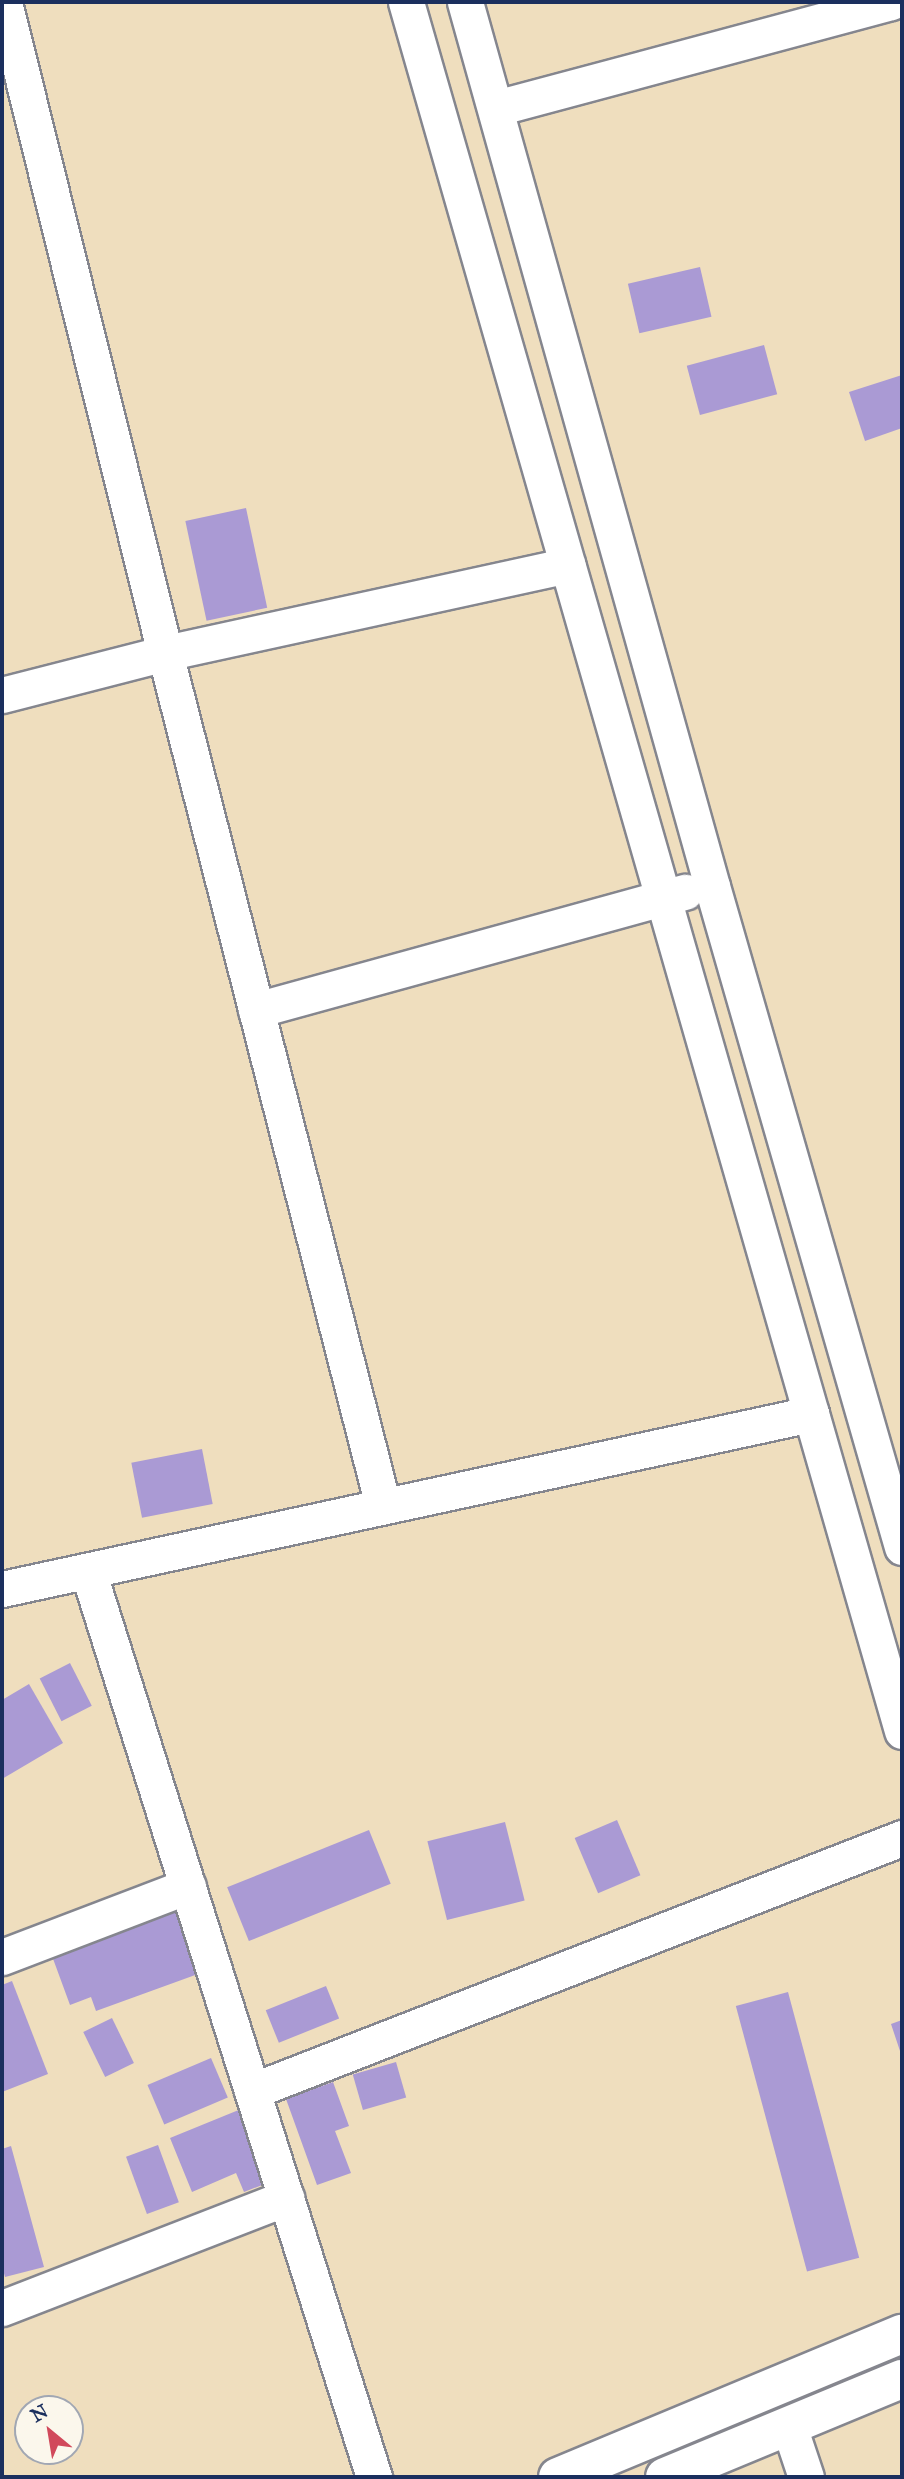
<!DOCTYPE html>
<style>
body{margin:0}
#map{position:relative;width:904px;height:2479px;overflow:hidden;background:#efdebe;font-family:"IM FELL Great Primer",serif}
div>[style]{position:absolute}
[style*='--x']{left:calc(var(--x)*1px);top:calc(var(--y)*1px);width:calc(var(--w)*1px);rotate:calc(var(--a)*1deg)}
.building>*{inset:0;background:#aa9ad4;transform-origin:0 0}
.roads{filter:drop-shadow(2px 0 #85868e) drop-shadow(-2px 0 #85868e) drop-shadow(0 2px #85868e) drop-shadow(0 -2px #85868e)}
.street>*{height:35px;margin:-17.5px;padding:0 17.5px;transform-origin:17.5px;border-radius:17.5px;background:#fff}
.secondary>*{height:38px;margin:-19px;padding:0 19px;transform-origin:19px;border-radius:19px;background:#fff}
span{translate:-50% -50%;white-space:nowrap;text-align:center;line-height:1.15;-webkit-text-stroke:7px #fbf7ec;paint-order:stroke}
.frame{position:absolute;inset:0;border:4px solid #1b2f5e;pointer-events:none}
.north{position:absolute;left:14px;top:2395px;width:70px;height:70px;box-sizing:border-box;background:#fbf7ec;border:2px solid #a1a7b3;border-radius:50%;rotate:330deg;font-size:19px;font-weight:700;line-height:28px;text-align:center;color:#1b2f5e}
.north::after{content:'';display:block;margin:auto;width:24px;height:32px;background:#d1495b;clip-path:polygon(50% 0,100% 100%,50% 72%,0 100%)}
</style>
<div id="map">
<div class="building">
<i style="left:700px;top:267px;width:51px;height:74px;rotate:77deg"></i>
<i style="left:764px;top:345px;width:51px;height:80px;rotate:75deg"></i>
<i style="clip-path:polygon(902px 375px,902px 428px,865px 441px,849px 392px)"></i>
<i style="left:246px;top:508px;width:102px;height:62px;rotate:78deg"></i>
<i style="left:202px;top:1449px;width:56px;height:72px;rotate:79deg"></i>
<i style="left:70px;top:1663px;width:48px;height:34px;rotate:63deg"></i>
<i style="clip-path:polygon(29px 1684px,63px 1743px,2px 1779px,2px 1700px)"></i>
<i style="left:617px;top:1820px;width:60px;height:46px;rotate:67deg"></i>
<i style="left:505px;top:1822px;width:81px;height:80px;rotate:76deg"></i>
<i style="left:369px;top:1830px;width:58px;height:153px;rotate:68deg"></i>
<i style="clip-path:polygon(175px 1911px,198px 1974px,96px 2011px,91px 1997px,70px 2005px,52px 1956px)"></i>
<i style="clip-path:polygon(12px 1981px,48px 2074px,2px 2092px,2px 1985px)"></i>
<i style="left:326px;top:1986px;width:35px;height:65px;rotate:68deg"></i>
<i style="left:788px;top:1992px;width:275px;height:54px;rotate:75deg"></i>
<i style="left:112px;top:2018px;width:50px;height:32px;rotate:64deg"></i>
<i style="clip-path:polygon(902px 2020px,902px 2057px,891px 2024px)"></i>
<i style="left:211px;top:2058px;width:43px;height:69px;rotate:67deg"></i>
<i style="left:396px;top:2062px;width:37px;height:45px;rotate:74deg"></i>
<i style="clip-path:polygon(333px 2082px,349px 2126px,335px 2131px,351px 2173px,317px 2185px,286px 2099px)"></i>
<i style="clip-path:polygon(246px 2107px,275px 2180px,244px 2192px,236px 2173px,192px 2192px,170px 2138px)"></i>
<i style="left:158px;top:2145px;width:61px;height:34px;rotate:70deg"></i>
<i style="clip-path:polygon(11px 2146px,44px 2267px,5px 2277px,2px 2266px,2px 2149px)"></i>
</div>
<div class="roads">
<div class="street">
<i style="--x:4;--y:2;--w:671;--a:76.11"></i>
<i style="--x:165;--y:653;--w:880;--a:75.66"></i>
<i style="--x:406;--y:2;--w:1799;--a:73.99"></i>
<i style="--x:465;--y:2;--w:918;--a:74.39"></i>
<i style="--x:712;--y:886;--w:688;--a:73.96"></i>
<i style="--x:496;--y:108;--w:409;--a:-15"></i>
<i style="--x:2;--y:695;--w:168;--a:-14.4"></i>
<i style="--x:165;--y:653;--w:412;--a:-12.3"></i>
<i style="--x:256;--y:1010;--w:445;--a:-15.4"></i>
<i style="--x:88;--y:1571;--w:950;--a:72.48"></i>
<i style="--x:2;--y:1589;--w:828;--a:-12.21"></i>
<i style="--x:2;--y:1957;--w:199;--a:-20.9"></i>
<i style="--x:252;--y:2091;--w:698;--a:-21.27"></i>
<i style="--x:2;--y:2308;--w:305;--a:-21.2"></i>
<i style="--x:789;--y:2426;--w:54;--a:71.6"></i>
</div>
<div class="secondary">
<i style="--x:558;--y:2477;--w:373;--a:-22.6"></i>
<i style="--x:665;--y:2477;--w:256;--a:-22.5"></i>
</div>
</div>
<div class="frame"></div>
<div class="north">N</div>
</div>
